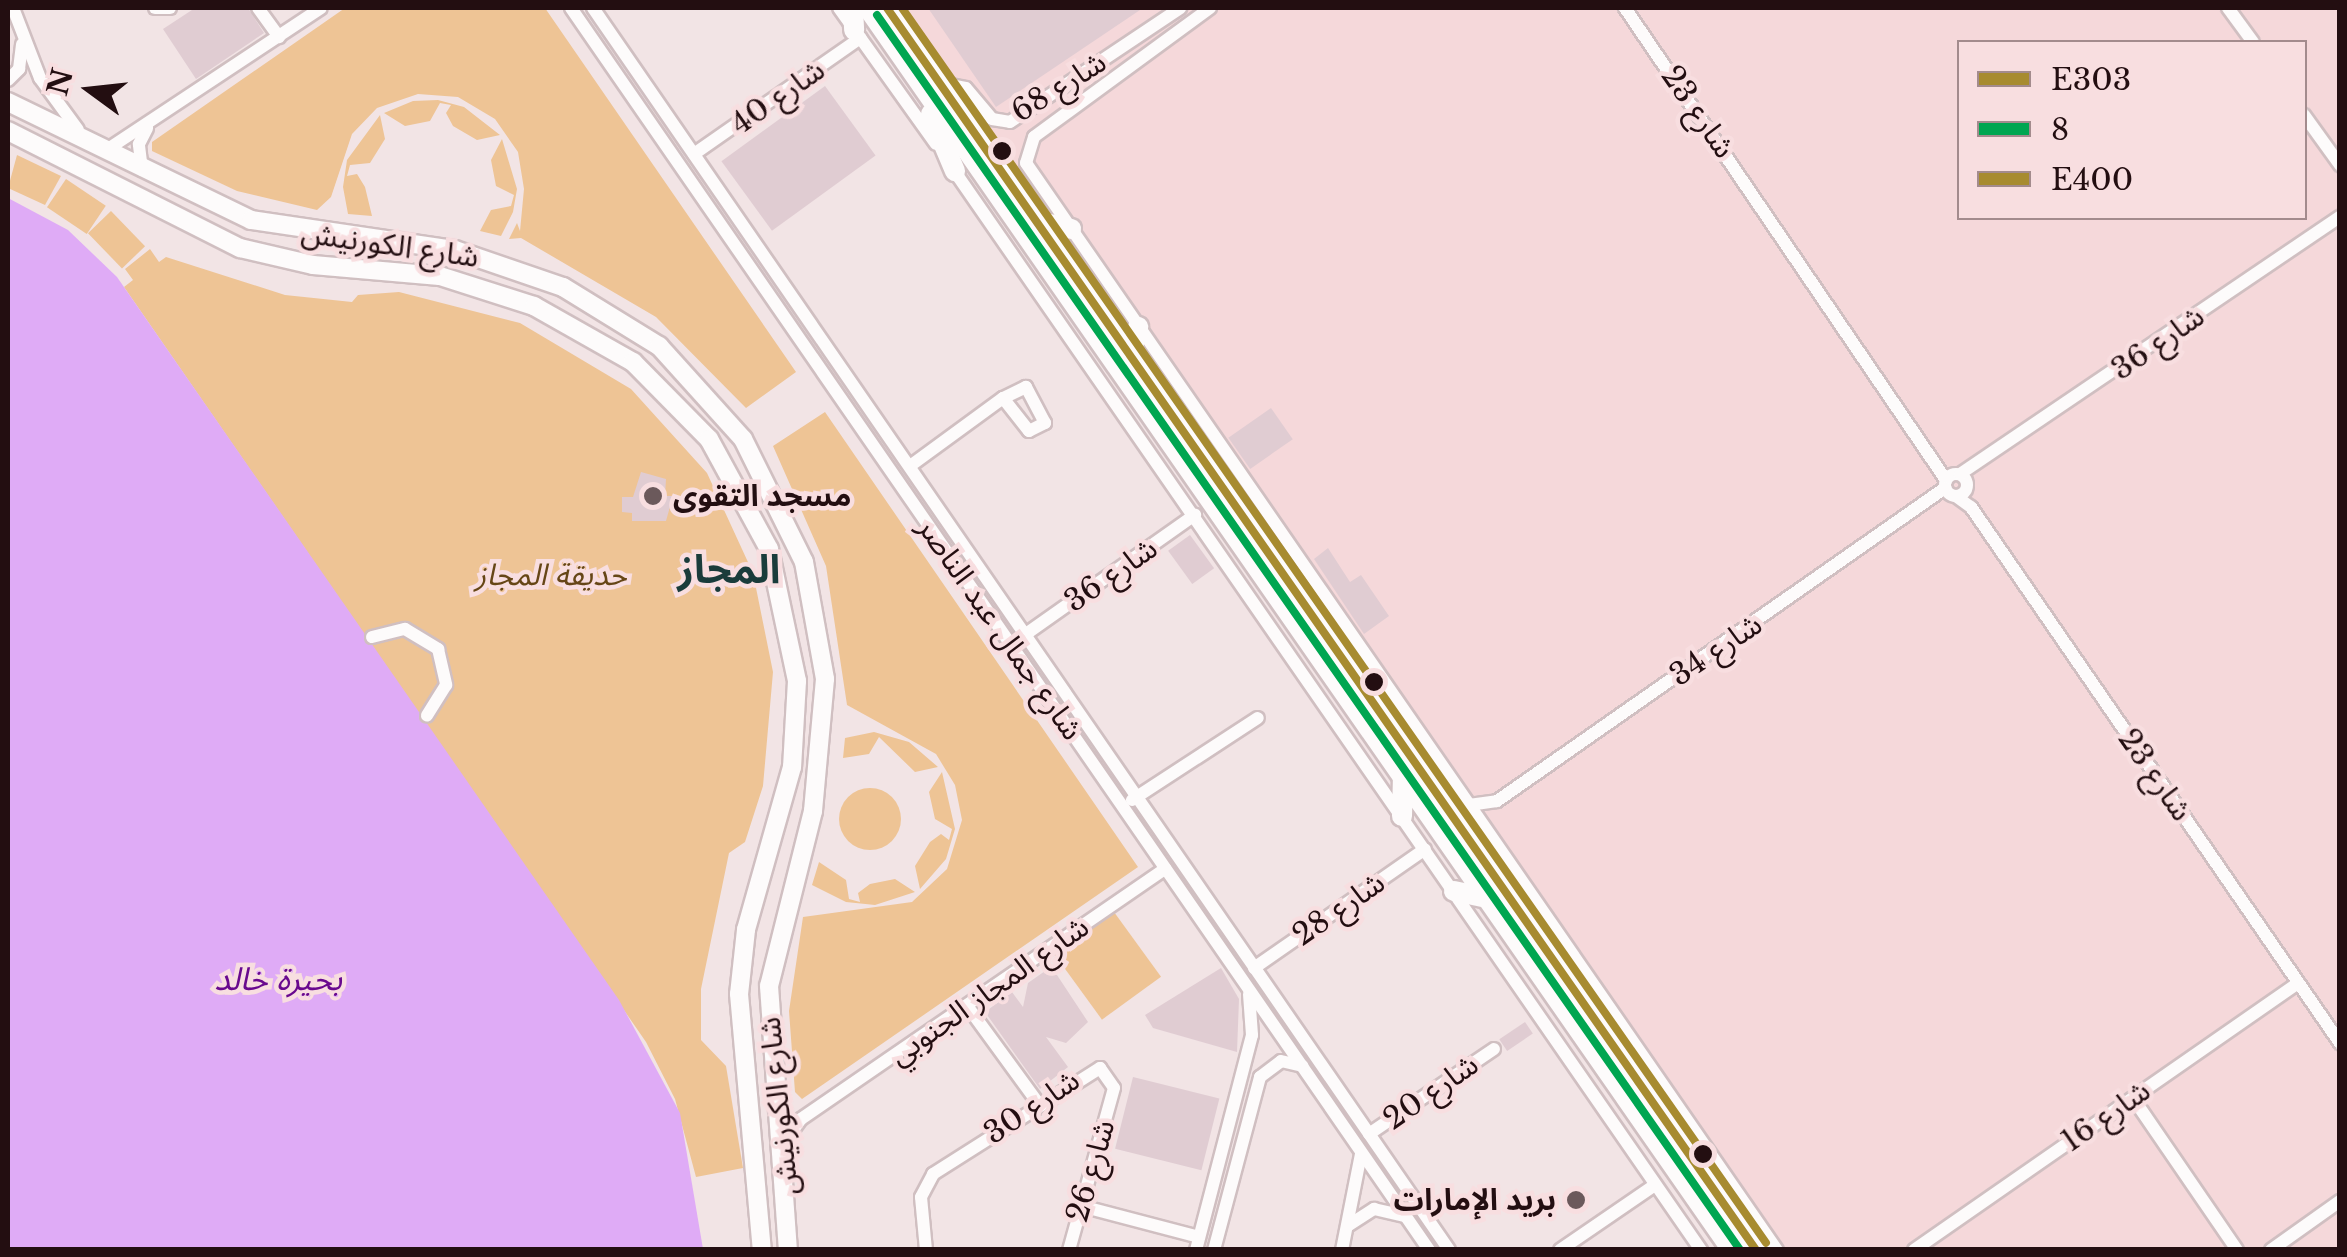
<!DOCTYPE html>
<meta charset="utf-8">
<style>
body{margin:0}
#map{position:relative;width:2347px;height:1257px;overflow:hidden;background:#f2e4e5;font-family:"Libre Baskerville","Noto Sans Arabic",serif}
div>[style]{position:absolute}
[style*='--x']{left:calc(var(--x)*1px);top:calc(var(--y)*1px);width:calc(var(--w)*1px);rotate:calc(var(--a)*1deg)}
.built>*{inset:0;background:#f5d8da}
.green>*{inset:0;background:#eec495;transform-origin:0 0}
.round{border-radius:50%}
.water>*{inset:0;background:#dfabf6}
.building>*{inset:0;background:#e0ccd2;transform-origin:0 0}
.roads{filter:drop-shadow(2px 0 #d0bfc1) drop-shadow(-2px 0 #d0bfc1) drop-shadow(0 2px #d0bfc1) drop-shadow(0 -2px #d0bfc1)}
.minor>*{height:12px;margin:-6px;padding:0 6px;transform-origin:6px;border-radius:6px;background:#fdfbfb}
.minor>.ring{margin:-6px;padding:0;box-sizing:content-box;background:none;border:12px solid #fdfbfb;border-radius:50%}
.major>*{height:18px;margin:-9px;padding:0 9px;transform-origin:9px;border-radius:9px;background:#fdfbfb}
.highway>*{height:20px;margin:-10px;padding:0 10px;transform-origin:10px;border-radius:10px;background:#fdfbfb}
.bus-1>*{height:8px;margin:-4px;padding:0 4px;transform-origin:4px;border-radius:4px;background:#a78b30}
.bus-2>*{height:8px;margin:-4px;padding:0 4px;transform-origin:4px;border-radius:4px;background:#00a651}
.bus-3>*{height:8px;margin:-4px;padding:0 4px;transform-origin:4px;border-radius:4px;background:#a78b30}
.dots>*{width:28px;height:28px;translate:-50% -50%;box-sizing:border-box;border:5px solid #f8dee0;border-radius:50%}
span{translate:-50% -50%;white-space:nowrap;text-align:center;line-height:1.15;-webkit-text-stroke:9px #f8dee0;paint-order:stroke}
.street-label{font-size:30px;color:#230e11}
.poi-label{font-size:30px;color:#230e11;font-weight:700}
.left{translate:0 -50%;text-align:left}
.right{translate:-100% -50%;text-align:right}
.park-label{font-size:30px;color:#664616;font-style:italic}
.water-label{font-size:32px;color:#69098e;font-style:italic}
.district-label{font-size:40px;color:#1a3c3b;font-weight:700}
.frame{position:absolute;inset:0;border:10px solid #230e11;pointer-events:none}
.legend{position:absolute;left:1957px;top:40px;width:350px;height:180px;box-sizing:border-box;background:#f8dee0;border:2px solid #a38b8d;margin:0;padding:12px 18px;list-style:none;font-size:30px;color:#230e11}
.legend li{display:flex;align-items:center;gap:20px;height:50px}
.legend b{width:50px;border:2px solid #a38b8d}
.north{position:absolute;left:40px;top:40px;width:100px;height:100px;-webkit-text-stroke:8px #f8dee0;paint-order:stroke;rotate:285deg;font-size:28px;font-weight:700;line-height:40px;text-align:center;color:#230e11}
.north::after{content:'';display:block;margin:auto;width:35px;height:45px;background:#230e11;clip-path:polygon(50% 0,100% 100%,50% 72%,0 100%)}
</style>
<div id="map">
<div class="built">
<i style="clip-path:polygon(evenodd,901px 8px,2339px 8px,2339px 1249px,1763px 1249px,901px 8px,1960px 42px,2304px 42px,2304px 218px,1960px 218px,1960px 42px)"></i>
</div>
<div class="green">
<i style="clip-path:polygon(345px 8px,545px 8px,796px 372px,746px 408px,656px 317px,521px 238px,509px 239px,517px 223px,520px 231px,524px 189px,518px 152px,495px 119px,458px 97px,418px 94px,377px 108px,352px 134px,331px 197px,317px 210px,237px 191px,152px 151px,152px 142px)"></i>
<i style="clip-path:polygon(413px 101px,438px 100px,464px 107px,500px 135px,477px 140px,453px 126px,446px 113px,451px 105px,440px 103px,430px 121px,405px 126px,384px 113px)"></i>
<i style="clip-path:polygon(380px 115px,385px 139px,370px 163px,350px 165px,347px 176px,357px 174px,365px 187px,372px 216px,348px 214px,343px 187px,347px 160px)"></i>
<i style="clip-path:polygon(502px 139px,517px 189px,513px 212px,501px 236px,480px 231px,491px 210px,511px 206px,514px 195px,496px 186px,491px 160px)"></i>
<i style="clip-path:polygon(17px 155px,61px 176px,45px 205px,8px 188px)"></i>
<i style="left:66px;top:179px;width:48px;height:34px;rotate:34deg"></i>
<i style="left:111px;top:211px;width:49px;height:32px;rotate:46deg"></i>
<i style="clip-path:polygon(150px 249px,159px 262px,166px 257px,285px 295px,352px 302px,358px 295px,399px 292px,520px 323px,631px 389px,707px 473px,753px 573px,773px 672px,763px 786px,745px 842px,729px 853px,701px 989px,701px 1040px,726px 1066px,743px 1168px,696px 1177px,675px 1099px,646px 1042px,124px 287px,133px 280px,125px 269px)"></i>
<i style="clip-path:polygon(825px 412px,1138px 867px,802px 1099px,795px 1092px,789px 1011px,803px 917px,912px 902px,947px 869px,962px 820px,955px 785px,936px 754px,847px 705px,826px 566px,773px 446px)"></i>
<i style="clip-path:polygon(874px 732px,909px 742px,938px 767px,915px 772px,879px 737px,869px 754px,843px 758px,845px 738px)"></i>
<i style="clip-path:polygon(942px 772px,955px 829px,946px 859px,920px 889px,915px 866px,930px 842px,941px 834px,949px 840px,952px 829px,935px 819px,929px 792px)"></i>
<i class="round" style="left:839px;top:788px;width:62px;height:62px"></i>
<i style="clip-path:polygon(819px 862px,846px 880px,849px 899px,860px 902px,858px 893px,870px 884px,895px 879px,915px 892px,875px 905px,846px 902px,812px 885px)"></i>
<i style="left:1114px;top:912px;width:80px;height:73px;rotate:54deg"></i>
</div>
<div class="water">
<i style="clip-path:polygon(8px 198px,68px 230px,117px 277px,619px 1000px,680px 1113px,703px 1249px,8px 1249px)"></i>
</div>
<div class="building">
<i style="clip-path:polygon(195px 8px,248px 8px,264px 33px,196px 79px,163px 29px)"></i>
<i style="clip-path:polygon(928px 8px,1143px 8px,996px 107px)"></i>
<i style="left:825px;top:86px;width:86px;height:128px;rotate:54deg"></i>
<i style="left:1271px;top:408px;width:38px;height:52px;rotate:55deg"></i>
<i style="clip-path:polygon(641px 472px,666px 479px,665px 496px,673px 496px,666px 521px,632px 521px,632px 513px,622px 512px,622px 497px,633px 497px)"></i>
<i style="left:1190px;top:535px;width:41px;height:27px;rotate:54deg"></i>
<i style="clip-path:polygon(1328px 548px,1350px 582px,1361px 575px,1389px 616px,1364px 634px,1314px 559px)"></i>
<i style="clip-path:polygon(1221px 968px,1239px 999px,1237px 1052px,1153px 1028px,1145px 1015px)"></i>
<i style="clip-path:polygon(1045px 971px,1057px 975px,1088px 1022px,1066px 1043px,1046px 1037px,1068px 1067px,1040px 1089px,985px 1012px,1012px 992px,1023px 1007px,1028px 983px)"></i>
<i style="left:1525px;top:1022px;width:14px;height:31px;rotate:56deg"></i>
<i style="left:1133px;top:1077px;width:89px;height:74px;rotate:14deg"></i>
</div>
<div class="roads">
<div class="minor">
<i style="--x:13;--y:8;--w:75;--a:68.9"></i>
<i style="--x:40;--y:78;--w:64;--a:53.8"></i>
<i style="--x:155;--y:8;--w:15;--a:0"></i>
<i style="--x:258;--y:8;--w:36;--a:54"></i>
<i style="--x:571;--y:8;--w:1510;--a:55.36"></i>
<i style="--x:593;--y:8;--w:1508;--a:55.42"></i>
<i style="--x:839;--y:8;--w:167;--a:54.5"></i>
<i style="--x:1210;--y:8;--w:218;--a:143.8"></i>
<i style="--x:1034;--y:137;--w:27;--a:107"></i>
<i style="--x:1026;--y:163;--w:1321;--a:55.36"></i>
<i style="--x:1625;--y:8;--w:571;--a:55.78"></i>
<i style="--x:2228;--y:8;--w:42;--a:53.7"></i>
<i style="--x:8;--y:80;--w:16;--a:-45"></i>
<i style="--x:19;--y:69;--w:25;--a:-83"></i>
<i style="--x:940;--y:83;--w:26;--a:11"></i>
<i style="--x:966;--y:88;--w:40;--a:50"></i>
<i style="--x:992;--y:119;--w:18;--a:9"></i>
<i style="--x:1010;--y:122;--w:205;--a:-33.8"></i>
<i style="--x:2304;--y:115;--w:62;--a:54.2"></i>
<i style="--x:108;--y:149;--w:255;--a:-33.5"></i>
<i style="--x:694;--y:154;--w:203;--a:-34.9"></i>
<i style="--x:953;--y:169;--w:1315;--a:55.32"></i>
<i style="--x:142;--y:170;--w:26;--a:-97"></i>
<i style="--x:139;--y:144;--w:18;--a:-63"></i>
<i style="--x:910;--y:466;--w:115;--a:-36.2"></i>
<i style="--x:1003;--y:398;--w:42;--a:51.8"></i>
<i style="--x:1029;--y:431;--w:18;--a:-27"></i>
<i style="--x:1045;--y:423;--w:41;--a:-117.8"></i>
<i style="--x:1026;--y:387;--w:25;--a:154"></i>
<i class="ring" style="left:1945px;top:474px;width:10px;height:10px"></i>
<i style="--x:1960;--y:474;--w:459;--a:-34.1"></i>
<i style="--x:1957;--y:497;--w:17;--a:36"></i>
<i style="--x:1971;--y:507;--w:651;--a:55.46"></i>
<i style="--x:1026;--y:634;--w:207;--a:-35.2"></i>
<i style="--x:372;--y:637;--w:34;--a:-14"></i>
<i style="--x:405;--y:629;--w:39;--a:31"></i>
<i style="--x:438;--y:649;--w:37;--a:77"></i>
<i style="--x:446;--y:685;--w:36;--a:122"></i>
<i style="--x:1132;--y:800;--w:150;--a:-33.1"></i>
<i style="--x:1469;--y:805;--w:28;--a:-8"></i>
<i style="--x:1497;--y:801;--w:547;--a:-34.94"></i>
<i style="--x:1254;--y:968;--w:208;--a:-34.8"></i>
<i style="--x:968;--y:1007;--w:119;--a:53.9"></i>
<i style="--x:2133;--y:1098;--w:184;--a:55.6"></i>
<i style="--x:1369;--y:1134;--w:151;--a:-34.2"></i>
<i style="--x:782;--y:1145;--w:32;--a:-54"></i>
<i style="--x:801;--y:1119;--w:442;--a:-34.5"></i>
<i style="--x:1081;--y:1206;--w:122;--a:14.7"></i>
<i style="--x:1349;--y:1225;--w:30;--a:-33"></i>
<i style="--x:1374;--y:1209;--w:32;--a:13"></i>
<i style="--x:926;--y:1250;--w:53;--a:-95.4"></i>
<i style="--x:921;--y:1197;--w:26;--a:-62"></i>
<i style="--x:933;--y:1174;--w:198;--a:-32.4"></i>
<i style="--x:1100;--y:1068;--w:24;--a:55"></i>
<i style="--x:1114;--y:1088;--w:168;--a:105.5"></i>
<i style="--x:1196;--y:1250;--w:222;--a:-75.4"></i>
<i style="--x:1252;--y:1035;--w:41;--a:-94.2"></i>
<i style="--x:1214;--y:1250;--w:179;--a:-75.1"></i>
<i style="--x:1260;--y:1077;--w:26;--a:-37"></i>
<i style="--x:1281;--y:1061;--w:22;--a:13"></i>
<i style="--x:1342;--y:1250;--w:98;--a:-78.8"></i>
<i style="--x:1560;--y:1250;--w:115;--a:-34.4"></i>
<i style="--x:1914;--y:1250;--w:468;--a:-34.8"></i>
<i style="--x:2271;--y:1250;--w:85;--a:-35.4"></i>
</div>
<div class="major">
<i style="--x:8;--y:102;--w:270;--a:25.9"></i>
<i style="--x:251;--y:220;--w:206;--a:8.4"></i>
<i style="--x:455;--y:250;--w:114;--a:18.9"></i>
<i style="--x:563;--y:287;--w:113;--a:31.6"></i>
<i style="--x:659;--y:346;--w:125;--a:47.9"></i>
<i style="--x:743;--y:439;--w:137;--a:63.6"></i>
<i style="--x:804;--y:562;--w:119;--a:79.8"></i>
<i style="--x:825;--y:679;--w:133;--a:95.2"></i>
<i style="--x:813;--y:811;--w:180;--a:104.1"></i>
<i style="--x:769;--y:986;--w:265;--a:85.9"></i>
<i style="--x:8;--y:131;--w:260;--a:26.8"></i>
<i style="--x:240;--y:248;--w:75;--a:13.1"></i>
<i style="--x:313;--y:265;--w:127;--a:5"></i>
<i style="--x:440;--y:276;--w:99;--a:17.7"></i>
<i style="--x:534;--y:306;--w:114;--a:29.5"></i>
<i style="--x:633;--y:362;--w:108;--a:45.4"></i>
<i style="--x:709;--y:439;--w:125;--a:61.4"></i>
<i style="--x:769;--y:549;--w:135;--a:78"></i>
<i style="--x:797;--y:681;--w:86;--a:93.3"></i>
<i style="--x:792;--y:767;--w:169;--a:105.8"></i>
<i style="--x:746;--y:930;--w:64;--a:96.2"></i>
<i style="--x:739;--y:994;--w:257;--a:84.9"></i>
</div>
<div class="highway">
<i style="--x:853;--y:8;--w:22;--a:87"></i>
<i style="--x:868;--y:8;--w:1513;--a:55.18"></i>
<i style="--x:887;--y:8;--w:1516;--a:55.02"></i>
<i style="--x:931;--y:114;--w:62;--a:67.2"></i>
<i style="--x:1037;--y:221;--w:35;--a:13"></i>
<i style="--x:1131;--y:354;--w:28;--a:-75"></i>
<i style="--x:1402;--y:816;--w:41;--a:-88.6"></i>
<i style="--x:1454;--y:891;--w:35;--a:12"></i>
</div>
</div>
<div class="bus-1">
<i style="--x:887;--y:8;--w:1516;--a:55.02"></i>
</div>
<div class="bus-2">
<i style="--x:877;--y:15;--w:1507;--a:55.05"></i>
</div>
<div class="bus-3">
<i style="--x:902;--y:8;--w:1507;--a:55.02"></i>
</div>
<div class="dots">
<i style="left:1002px;top:151px;background:#230e11"></i>
<i style="left:653px;top:496px;background:#6b595b"></i>
<i style="left:1374px;top:682px;background:#230e11"></i>
<i style="left:1703px;top:1154px;background:#230e11"></i>
<i style="left:1576px;top:1200px;background:#6b595b"></i>
</div>
<div class="street-label">
<span style="left:1059px;top:87px;rotate:-32deg">شارع 68</span>
<span style="left:778px;top:97px;rotate:-35deg">شارع 40</span>
<span style="left:1698px;top:112px;rotate:55deg">شارع 23</span>
<span style="left:390px;top:245px;rotate:8deg">شارع الكورنيش</span>
<span style="left:2158px;top:343px;rotate:-35deg">شارع 36</span>
<span style="left:1111px;top:575px;rotate:-35deg">شارع 36</span>
<span style="left:1000px;top:629px;rotate:55deg">شارع جمال عبد الناصر</span>
<span style="left:1716px;top:650px;rotate:-34deg">شارع 34</span>
<span style="left:2155px;top:775px;rotate:55deg">شارع 23</span>
<span style="left:1339px;top:909px;rotate:-35deg">شارع 28</span>
<span style="left:989px;top:991px;rotate:-35deg">شارع المجاز الجنوبي</span>
<span style="left:1431px;top:1092px;rotate:-35deg">شارع 20</span>
<span style="left:779px;top:1106px;rotate:-96deg">شارع الكورنيش</span>
<span style="left:1032px;top:1107px;rotate:-34deg">شارع 30</span>
<span style="left:2106px;top:1116px;rotate:-35deg">شارع 16</span>
<span style="left:1091px;top:1171px;rotate:-74deg">شارع 26</span>
</div>
<div class="poi-label">
<span class="left" style="left:673px;top:496px">مسجد التقوى</span>
<span class="right" style="left:1556px;top:1200px">بريد الإمارات</span>
</div>
<div class="park-label">
<span style="left:551px;top:575px">حديقة المجاز</span>
</div>
<div class="water-label">
<span style="left:278px;top:979px">بحيرة خالد</span>
</div>
<div class="district-label">
<span style="left:729px;top:569px">المجاز</span>
</div>
<div class="frame"></div>
<ul class="legend">
<li><b style="height:12px;background:#a78b30"></b>E303</li>
<li><b style="height:12px;background:#00a651"></b>8</li>
<li><b style="height:12px;background:#a78b30"></b>E400</li>
</ul>
<div class="north">N</div>
</div>
